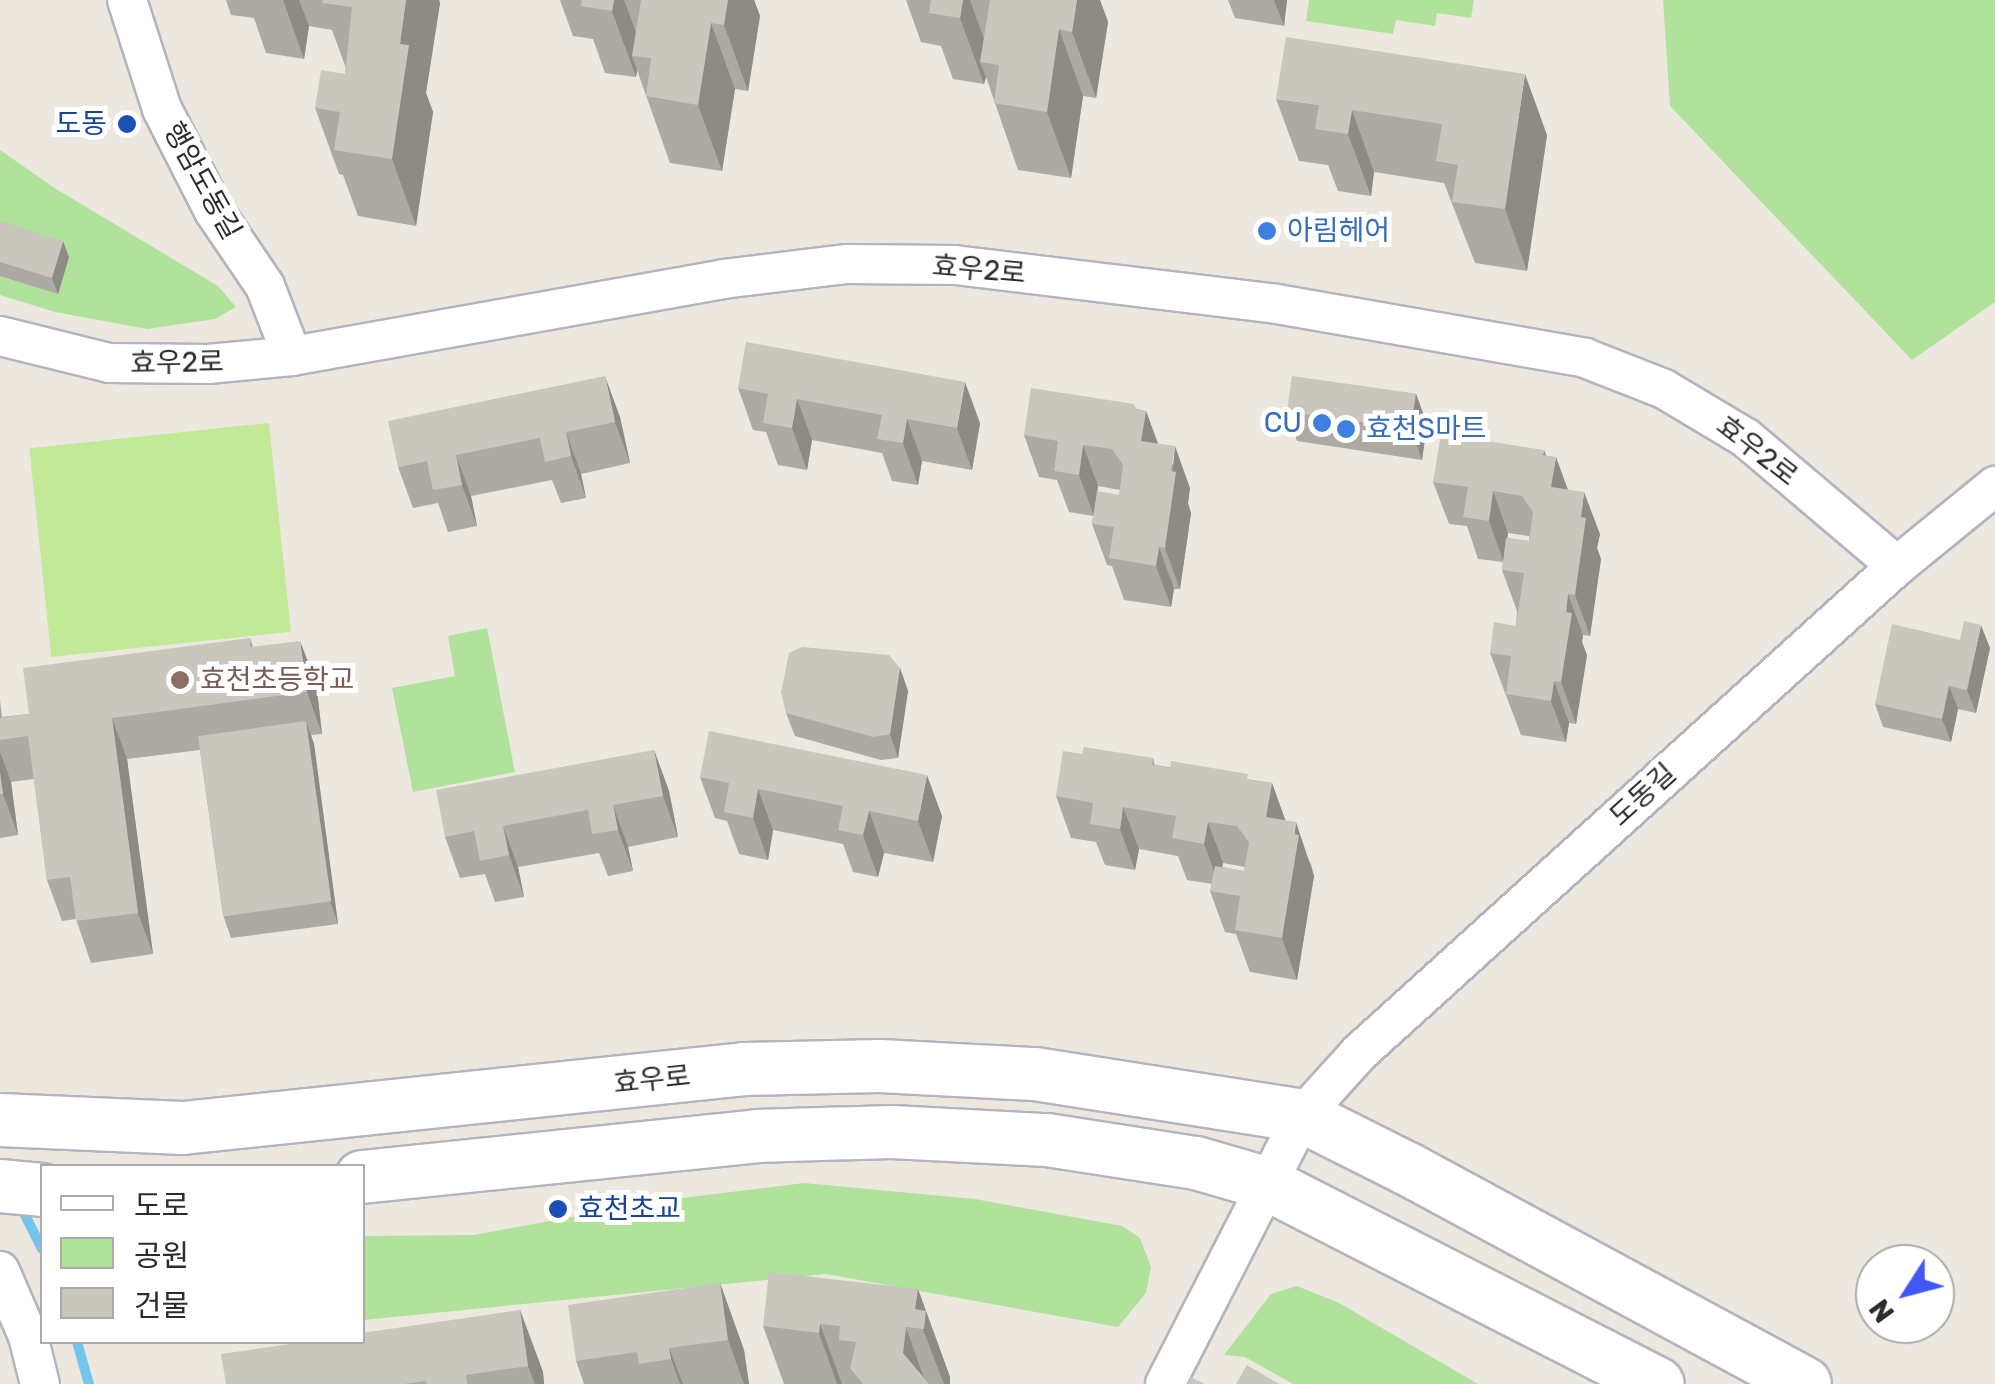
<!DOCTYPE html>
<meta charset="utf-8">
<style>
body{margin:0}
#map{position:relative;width:1995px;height:1384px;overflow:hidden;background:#ede8df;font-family:Rubik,"Noto Sans KR",sans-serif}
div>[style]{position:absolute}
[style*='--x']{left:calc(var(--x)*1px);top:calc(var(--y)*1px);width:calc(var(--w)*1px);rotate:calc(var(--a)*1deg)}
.green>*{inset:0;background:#b0e29c}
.pitch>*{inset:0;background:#c2e998;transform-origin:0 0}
.stream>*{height:10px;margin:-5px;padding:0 5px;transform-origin:5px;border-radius:5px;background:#74c5ed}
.roads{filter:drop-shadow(2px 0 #b2b4bf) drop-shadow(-2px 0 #b2b4bf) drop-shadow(0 2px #b2b4bf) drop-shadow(0 -2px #b2b4bf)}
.street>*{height:38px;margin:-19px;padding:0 19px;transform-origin:19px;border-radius:19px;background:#fff}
.secondary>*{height:52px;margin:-26px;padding:0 26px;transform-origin:26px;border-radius:26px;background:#fff}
.wall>*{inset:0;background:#adaaa3}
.shaded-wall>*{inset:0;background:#8d8b84}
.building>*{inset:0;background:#c9c6bd;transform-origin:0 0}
.dots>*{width:28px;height:28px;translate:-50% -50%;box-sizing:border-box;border:5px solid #fff;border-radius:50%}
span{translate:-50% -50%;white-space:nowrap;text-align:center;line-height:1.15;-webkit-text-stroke:10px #fff;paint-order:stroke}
.transit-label{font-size:28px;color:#164399}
.right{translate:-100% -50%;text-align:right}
.left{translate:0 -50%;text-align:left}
.street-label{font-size:28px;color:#2c2c2c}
.shop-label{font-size:28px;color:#366cbe}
.education-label{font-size:28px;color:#785e54}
.legend{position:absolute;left:40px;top:1164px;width:325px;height:180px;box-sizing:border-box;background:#fff;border:2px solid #ababab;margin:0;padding:12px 18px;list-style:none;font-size:30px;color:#2c2c2c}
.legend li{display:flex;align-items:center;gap:20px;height:50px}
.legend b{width:50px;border:2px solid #ababab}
.north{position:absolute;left:1855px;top:1244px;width:100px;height:100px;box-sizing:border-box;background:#fff;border:2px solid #ababab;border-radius:50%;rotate:234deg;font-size:28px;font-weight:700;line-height:40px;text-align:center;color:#2c2c2c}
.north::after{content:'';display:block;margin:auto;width:35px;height:45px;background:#4258f6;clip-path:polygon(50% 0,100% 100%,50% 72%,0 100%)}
</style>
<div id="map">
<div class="green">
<i style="clip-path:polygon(1309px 0,1474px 0,1471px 18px,1437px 13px,1435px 26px,1396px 20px,1393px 34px,1306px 21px)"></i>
<i style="clip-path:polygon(1663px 0,1995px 0,1995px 302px,1912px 360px,1670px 106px)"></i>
<i style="clip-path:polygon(0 150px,56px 189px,218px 286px,236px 307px,215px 319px,147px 329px,55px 312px,0 295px)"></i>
<i style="clip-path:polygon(487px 628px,515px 772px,413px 792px,392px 688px,455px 676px,448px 636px)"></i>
<i style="clip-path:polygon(804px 1183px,975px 1199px,1122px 1226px,1140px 1238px,1151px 1267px,1146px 1293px,1118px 1327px,826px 1274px,363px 1320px,363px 1236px,474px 1235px,657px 1201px)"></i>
<i style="clip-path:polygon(1297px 1286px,1339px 1303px,1478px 1384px,1293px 1384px,1245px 1357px,1224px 1355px,1271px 1294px)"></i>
</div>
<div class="pitch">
<i style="left:269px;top:423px;width:210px;height:241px;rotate:84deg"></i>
</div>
<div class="stream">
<i style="--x:20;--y:1205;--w:49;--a:63.4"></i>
<i style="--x:77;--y:1342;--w:44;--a:74.1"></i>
</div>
<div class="roads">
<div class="street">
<i style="--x:127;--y:0;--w:114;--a:72.2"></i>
<i style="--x:162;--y:109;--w:114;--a:63"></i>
<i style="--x:214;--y:211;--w:91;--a:55.8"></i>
<i style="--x:265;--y:286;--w:75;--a:68.9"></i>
<i style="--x:0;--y:336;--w:112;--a:13.9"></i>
<i style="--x:109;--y:363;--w:99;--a:0.6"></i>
<i style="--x:208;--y:364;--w:84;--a:-5.4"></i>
<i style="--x:292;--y:356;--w:438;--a:-10.1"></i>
<i style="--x:723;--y:279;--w:125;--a:-6.9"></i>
<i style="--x:847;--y:264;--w:108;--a:0.5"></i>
<i style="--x:955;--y:265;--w:324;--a:6.9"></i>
<i style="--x:1277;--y:304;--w:313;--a:9.9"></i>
<i style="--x:1585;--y:358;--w:85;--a:21.4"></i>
<i style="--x:1664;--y:389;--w:96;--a:30.9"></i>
<i style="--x:1746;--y:438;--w:198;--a:40.3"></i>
<i style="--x:0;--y:1271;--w:71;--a:66.7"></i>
<i style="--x:28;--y:1336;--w:49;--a:76"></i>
<i style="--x:1165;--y:1384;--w:301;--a:-62.9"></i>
<i style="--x:1302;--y:1116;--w:86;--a:-47.8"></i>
<i style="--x:1360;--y:1052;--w:724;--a:-42.15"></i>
<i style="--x:1897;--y:566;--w:127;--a:-39.2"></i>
</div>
<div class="secondary">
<i style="--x:0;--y:1120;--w:183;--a:2.5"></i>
<i style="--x:183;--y:1128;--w:564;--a:-6"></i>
<i style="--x:744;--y:1069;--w:136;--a:-1.3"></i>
<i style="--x:880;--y:1066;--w:155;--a:3"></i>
<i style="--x:1035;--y:1074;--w:270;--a:8.9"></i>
<i style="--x:1302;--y:1116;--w:119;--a:26.6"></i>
<i style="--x:1408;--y:1169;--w:451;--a:28.4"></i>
<i style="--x:362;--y:1177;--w:396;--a:-5.9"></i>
<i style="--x:756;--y:1136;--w:136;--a:-1.7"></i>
<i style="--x:892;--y:1132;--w:155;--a:3"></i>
<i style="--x:1047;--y:1140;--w:151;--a:8.8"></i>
<i style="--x:1196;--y:1163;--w:72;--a:16.2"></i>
<i style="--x:1265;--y:1183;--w:441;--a:27.1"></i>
<i style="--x:0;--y:1186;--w:42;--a:5.4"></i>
</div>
</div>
<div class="wall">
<i style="clip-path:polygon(226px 0,439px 0,440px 3px,426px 93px,433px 112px,416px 226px,358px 216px,343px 175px,339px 174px,315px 108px,345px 74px,346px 68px,332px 30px,309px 26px,304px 59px,266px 53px,254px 18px,231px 15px)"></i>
<i style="clip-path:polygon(560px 0,754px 0,760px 16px,748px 91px,735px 89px,722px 171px,670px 163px,637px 70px,636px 77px,605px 73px,593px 39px,573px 36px)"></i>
<i style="clip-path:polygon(906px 0,1100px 0,1108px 22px,1096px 98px,1083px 96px,1071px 178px,1018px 170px,986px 77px,984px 84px,953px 79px,941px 46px,921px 42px)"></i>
<i style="clip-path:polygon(1228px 0,1287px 0,1284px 26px,1235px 18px)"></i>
<i style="clip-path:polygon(1276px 99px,1547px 135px,1527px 271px,1475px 263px,1444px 183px,1374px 172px,1371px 196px,1338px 191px,1328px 165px,1299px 161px)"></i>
<i style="clip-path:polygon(0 221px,69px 257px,58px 294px,0 276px)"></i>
<i style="clip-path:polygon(738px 388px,980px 423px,972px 470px,922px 461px,918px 485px,892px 481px,882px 453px,812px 440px,807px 470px,778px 465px,766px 432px,753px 430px)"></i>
<i style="clip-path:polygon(1416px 394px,1427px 424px,1422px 460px,1297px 441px,1286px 411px)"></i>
<i style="clip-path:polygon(evenodd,1136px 409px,1146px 411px,1158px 444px,1190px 488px,1188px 503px,1191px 513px,1180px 589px,1174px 589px,1171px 607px,1124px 600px,1112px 566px,1107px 565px,1092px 524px,1093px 516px,1069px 512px,1057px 480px,1039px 477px,1024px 435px,1136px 409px,1098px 486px,1120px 490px,1119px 495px,1097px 492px,1098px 486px)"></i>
<i style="clip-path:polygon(620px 417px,630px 463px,581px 474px,586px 498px,561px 503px,552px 480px,471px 496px,477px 526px,448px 532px,438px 503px,413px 508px,398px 467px)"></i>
<i style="clip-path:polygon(evenodd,1546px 455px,1568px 490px,1600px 534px,1597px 548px,1601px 559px,1590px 636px,1583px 635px,1582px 642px,1587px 655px,1576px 724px,1569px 723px,1566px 742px,1521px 735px,1490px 653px,1516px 626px,1517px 611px,1502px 570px,1503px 562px,1478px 559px,1467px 526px,1449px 524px,1433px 482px,1546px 455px,1508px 533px,1529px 536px,1529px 541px,1507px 538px,1508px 533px)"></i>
<i style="clip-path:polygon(250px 638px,253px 647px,316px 682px,322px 734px,311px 735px,314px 744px,338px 924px,231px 938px,223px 915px,200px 750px,127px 759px,153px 954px,91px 963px,76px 919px,62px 921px,47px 880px,34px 779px,11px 782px,18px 835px,0 838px,0 700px,2px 717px,29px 714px)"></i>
<i style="clip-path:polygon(1990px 648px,1976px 713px,1958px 709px,1951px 742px,1883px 727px,1875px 704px)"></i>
<i style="clip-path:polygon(900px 668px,908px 691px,898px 758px,881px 760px,795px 736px,786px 713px)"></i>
<i style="clip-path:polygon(654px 750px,669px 791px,678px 837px,628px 847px,633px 871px,608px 876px,599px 853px,518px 867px,524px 897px,495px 902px,485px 874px,460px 878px,445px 837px)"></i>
<i style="clip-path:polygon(evenodd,1082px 754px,1153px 758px,1155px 765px,1272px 783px,1285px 820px,1311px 864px,1314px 876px,1297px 980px,1250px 972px,1236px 934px,1225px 932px,1210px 891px,1212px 884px,1187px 880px,1178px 856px,1139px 849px,1135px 870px,1105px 865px,1096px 842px,1071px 838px,1056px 796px,1082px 754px,1223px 863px,1245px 867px,1244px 871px,1222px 867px,1223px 863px)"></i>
<i style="clip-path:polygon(700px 777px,942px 816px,933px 862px,884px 853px,878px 877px,853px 872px,843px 844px,773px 830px,768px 860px,739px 854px,727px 821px,715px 818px)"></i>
<i style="clip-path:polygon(720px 1283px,744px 1350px,749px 1384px,584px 1384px,576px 1361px)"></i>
<i style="clip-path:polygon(918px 1289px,950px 1377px,950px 1384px,784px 1384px,763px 1326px)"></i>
<i style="clip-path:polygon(520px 1310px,543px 1372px,544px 1384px,226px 1384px)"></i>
</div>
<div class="shaded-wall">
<i style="clip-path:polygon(283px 0,299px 0,309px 26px,304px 59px)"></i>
<i style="clip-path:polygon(406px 0,439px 0,440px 3px,426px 93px,433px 112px,416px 226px,392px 159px,400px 44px)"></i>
<i style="clip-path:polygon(614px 0,624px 0,641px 46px,632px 56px,637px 70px,636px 77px,612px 11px)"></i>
<i style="clip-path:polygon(728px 0,754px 0,760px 16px,748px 91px,724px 25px)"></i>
<i style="clip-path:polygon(963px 0,970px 0,989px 53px,980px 62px,986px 77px,984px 84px,960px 18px)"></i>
<i style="clip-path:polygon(1077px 0,1100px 0,1108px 22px,1096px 98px,1072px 32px)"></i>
<i style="clip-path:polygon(1274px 0,1287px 0,1284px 26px)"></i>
<i style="clip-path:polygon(711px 23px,735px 89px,722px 171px,698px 105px)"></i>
<i style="clip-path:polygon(1059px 29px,1083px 96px,1071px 178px,1047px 112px)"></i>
<i style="clip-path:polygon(1525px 74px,1547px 135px,1527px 271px,1505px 209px)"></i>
<i style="clip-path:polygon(1352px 110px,1374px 172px,1371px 196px,1348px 134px)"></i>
<i style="clip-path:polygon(63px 241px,69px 257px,58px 294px,52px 278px)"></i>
<i style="clip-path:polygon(605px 376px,620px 417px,630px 463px,615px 422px)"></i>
<i style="clip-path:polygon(965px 382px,980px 423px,972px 470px,957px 428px)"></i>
<i style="clip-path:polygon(1416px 394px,1427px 424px,1422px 460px,1411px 430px)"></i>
<i style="clip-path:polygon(797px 399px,812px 440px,807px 470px,792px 428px)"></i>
<i style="clip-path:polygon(1134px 404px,1143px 429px,1146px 411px,1161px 452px,1141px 441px)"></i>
<i style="clip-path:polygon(907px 419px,922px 461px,918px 485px,903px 443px)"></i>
<i style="clip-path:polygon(566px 432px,581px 474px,586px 498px,571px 456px)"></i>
<i style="clip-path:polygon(1083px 445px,1098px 486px,1094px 516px,1079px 475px)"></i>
<i style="clip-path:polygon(1175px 446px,1190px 488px,1188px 503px,1191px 513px,1180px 589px,1165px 548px)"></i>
<i style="clip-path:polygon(1544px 450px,1553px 475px,1556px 457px,1571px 498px,1551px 487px,1543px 455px)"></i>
<i style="clip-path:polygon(456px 455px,471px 496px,477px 526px,462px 485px)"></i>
<i style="clip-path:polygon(1493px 491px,1508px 533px,1504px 563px,1489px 521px)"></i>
<i style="clip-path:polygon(1584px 492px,1600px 534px,1597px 548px,1601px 559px,1590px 636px,1575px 595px,1581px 517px)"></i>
<i style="clip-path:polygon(1159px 547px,1174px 589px,1171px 607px,1156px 566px)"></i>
<i style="clip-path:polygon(1568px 594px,1583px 635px,1582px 642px,1587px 655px,1576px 724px,1561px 682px)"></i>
<i style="clip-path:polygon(1981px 625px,1990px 648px,1976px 713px,1967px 690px)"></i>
<i style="clip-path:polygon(300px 641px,316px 682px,322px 734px,307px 692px)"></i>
<i style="clip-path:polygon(900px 668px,908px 691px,898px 758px,890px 734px)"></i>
<i style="clip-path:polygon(1554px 681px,1569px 723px,1566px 742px,1551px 701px)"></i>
<i style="clip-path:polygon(1949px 686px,1958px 709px,1951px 742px,1942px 719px)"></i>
<i style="clip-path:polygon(112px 718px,127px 759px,153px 954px,138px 913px)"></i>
<i style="clip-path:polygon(306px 721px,314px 744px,338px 924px,330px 901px)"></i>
<i style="clip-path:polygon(654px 750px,669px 791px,678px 837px,663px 796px)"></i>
<i style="clip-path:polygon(0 752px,11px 782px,18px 835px,3px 794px,0 772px)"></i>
<i style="clip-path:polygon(927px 775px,942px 816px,933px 862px,918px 821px)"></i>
<i style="clip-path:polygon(1272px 783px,1287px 825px,1266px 817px)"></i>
<i style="clip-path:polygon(758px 789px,773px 830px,768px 860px,753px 818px)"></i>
<i style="clip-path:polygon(613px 805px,628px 847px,633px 871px,618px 830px)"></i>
<i style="clip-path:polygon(1123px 807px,1139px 849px,1135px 870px,1120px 829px)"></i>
<i style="clip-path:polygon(869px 811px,884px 853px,878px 877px,863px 835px)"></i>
<i style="clip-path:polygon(1208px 822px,1223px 863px,1219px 885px,1204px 844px)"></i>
<i style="clip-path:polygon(1296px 822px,1314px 876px,1297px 980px,1282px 938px)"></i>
<i style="clip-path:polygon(503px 826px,518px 867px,524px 897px,509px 855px)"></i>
<i style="clip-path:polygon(720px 1283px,744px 1350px,749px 1384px,744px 1384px,728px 1340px)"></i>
<i style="clip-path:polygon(918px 1289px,950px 1377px,950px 1384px,944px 1384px,915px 1309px)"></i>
<i style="clip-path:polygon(520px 1310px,543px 1372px,544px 1384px,535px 1384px,528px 1366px)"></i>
<i style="clip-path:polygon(820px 1324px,842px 1384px,837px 1384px,819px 1333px)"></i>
<i style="clip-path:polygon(906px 1327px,926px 1384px,903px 1353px)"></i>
<i style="clip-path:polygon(669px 1348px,683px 1384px,680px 1384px,671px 1359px)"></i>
</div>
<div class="building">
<i style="clip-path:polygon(323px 0,406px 0,400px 44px,409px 45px,392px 159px,334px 150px,340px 112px,315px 108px,321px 70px,345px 74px,352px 7px,322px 3px)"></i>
<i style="clip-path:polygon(582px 0,614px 0,612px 11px,581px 6px)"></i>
<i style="clip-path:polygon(641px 0,728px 0,724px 25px,711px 23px,698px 105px,646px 96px,651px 58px,632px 56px)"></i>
<i style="clip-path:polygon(931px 0,963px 0,960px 18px,929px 13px)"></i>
<i style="clip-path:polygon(990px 0,1077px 0,1072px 32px,1059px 29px,1047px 112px,994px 103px,999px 65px,980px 62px)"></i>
<i style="clip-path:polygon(1286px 37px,1525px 74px,1505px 209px,1452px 202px,1458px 165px,1436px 161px,1442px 124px,1352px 110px,1348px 134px,1315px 129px,1319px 105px,1276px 99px)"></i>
<i style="clip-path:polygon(0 221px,63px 241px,52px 278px,0 262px)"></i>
<i style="clip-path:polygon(746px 342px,965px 382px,957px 428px,907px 419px,903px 443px,877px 439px,882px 415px,797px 399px,792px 428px,763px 423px,768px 394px,738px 388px)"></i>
<i style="clip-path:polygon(605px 376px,615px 422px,566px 432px,571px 456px,545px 462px,540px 438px,456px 455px,462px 485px,433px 490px,427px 461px,398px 467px,388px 421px)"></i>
<i style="left:1292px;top:376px;width:125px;height:36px;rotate:8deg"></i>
<i style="clip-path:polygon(1031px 388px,1134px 404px,1134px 408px,1146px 411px,1141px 441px,1175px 446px,1171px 471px,1176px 472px,1165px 548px,1159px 547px,1156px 566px,1109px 558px,1114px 527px,1092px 524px,1097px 491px,1119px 495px,1123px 465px,1112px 449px,1083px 445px,1079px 475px,1054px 471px,1058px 441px,1024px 435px)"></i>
<i style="clip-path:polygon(1441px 434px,1544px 450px,1543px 455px,1556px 457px,1551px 487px,1584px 492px,1581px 517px,1586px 518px,1575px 595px,1568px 594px,1566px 612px,1572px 613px,1561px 682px,1554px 681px,1551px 701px,1506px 694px,1511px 656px,1490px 653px,1494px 622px,1516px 626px,1524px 573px,1502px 570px,1506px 538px,1529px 541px,1533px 512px,1522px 496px,1493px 491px,1489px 521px,1463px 517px,1468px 487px,1433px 482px)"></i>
<i style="clip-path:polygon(1964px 621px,1981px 625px,1967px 690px,1949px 686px,1942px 719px,1875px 704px,1892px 624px,1960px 640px)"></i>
<i style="clip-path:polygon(250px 638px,250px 647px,300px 641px,307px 692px,112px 718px,138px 913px,76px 921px,70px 877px,47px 880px,28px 736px,0 740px,0 718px,29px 714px,23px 668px)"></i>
<i style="clip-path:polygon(802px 647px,889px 655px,900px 668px,890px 734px,873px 737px,786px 713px,781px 692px,789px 653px)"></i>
<i style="left:306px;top:721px;width:182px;height:109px;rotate:82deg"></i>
<i style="clip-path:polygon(709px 731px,927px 775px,918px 821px,869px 811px,863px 835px,838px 830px,843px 806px,758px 789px,753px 818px,724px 812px,729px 783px,700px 777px)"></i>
<i style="clip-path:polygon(1084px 747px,1153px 758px,1152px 765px,1170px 768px,1171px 761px,1248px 774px,1247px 779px,1272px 783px,1266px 817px,1296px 822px,1294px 834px,1299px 835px,1282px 938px,1235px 930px,1240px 896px,1210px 891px,1215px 866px,1244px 871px,1249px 842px,1237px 826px,1208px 822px,1204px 844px,1172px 838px,1176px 816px,1123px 807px,1120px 829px,1090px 824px,1093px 803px,1056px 796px,1063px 751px,1082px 754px)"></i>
<i style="clip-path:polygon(654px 750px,663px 796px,613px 805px,618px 830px,592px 834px,588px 810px,503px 826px,509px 855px,480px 861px,474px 831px,445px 837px,436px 790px)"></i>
<i style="clip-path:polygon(0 772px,3px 794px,0 794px)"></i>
<i style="clip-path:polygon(769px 1272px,918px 1289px,915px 1309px,926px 1311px,924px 1329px,906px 1327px,903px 1353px,929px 1384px,863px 1384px,850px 1368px,856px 1342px,839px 1340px,840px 1326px,820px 1324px,819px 1333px,763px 1326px)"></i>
<i style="clip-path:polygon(720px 1283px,728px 1340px,669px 1348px,671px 1359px,639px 1364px,637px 1352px,576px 1361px,568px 1305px)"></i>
<i style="clip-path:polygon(520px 1310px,528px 1366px,466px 1375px,467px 1384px,427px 1384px,426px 1381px,404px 1384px,226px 1384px,221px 1354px,304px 1342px,362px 1342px,362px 1333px)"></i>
<i style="clip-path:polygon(1247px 1365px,1279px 1384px,1236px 1384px)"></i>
<i style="clip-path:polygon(1191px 1377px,1205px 1384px,1188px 1384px)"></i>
</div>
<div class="dots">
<i style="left:127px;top:124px;background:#1a4fb4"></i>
<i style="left:1267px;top:231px;background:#3f7fe0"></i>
<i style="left:1322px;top:423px;background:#3f7fe0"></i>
<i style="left:1346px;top:429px;background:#3f7fe0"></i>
<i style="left:180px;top:680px;background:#8d6e63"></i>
<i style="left:558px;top:1209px;background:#1a4fb4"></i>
</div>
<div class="transit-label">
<span class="right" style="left:107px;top:124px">도동</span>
<span class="left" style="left:578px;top:1209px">효천초교</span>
</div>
<div class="street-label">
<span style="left:202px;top:181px;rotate:61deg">행암도동길</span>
<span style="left:979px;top:270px;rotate:5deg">효우2로</span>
<span style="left:177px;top:363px;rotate:-1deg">효우2로</span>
<span style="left:1757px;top:451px;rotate:38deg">효우2로</span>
<span style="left:1643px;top:795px;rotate:-42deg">도동길</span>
<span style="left:652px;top:1080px;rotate:-6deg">효우로</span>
</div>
<div class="shop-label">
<span class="left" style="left:1287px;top:231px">아림헤어</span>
<span class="right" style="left:1302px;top:423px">CU</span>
<span class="left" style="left:1366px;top:429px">효천S마트</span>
</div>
<div class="education-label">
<span class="left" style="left:200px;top:680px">효천초등학교</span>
</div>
<ul class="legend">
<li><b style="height:12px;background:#fff"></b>도로</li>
<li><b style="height:28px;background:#b0e29c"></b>공원</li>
<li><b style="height:28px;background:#c9c6bd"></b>건물</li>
</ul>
<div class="north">N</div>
</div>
